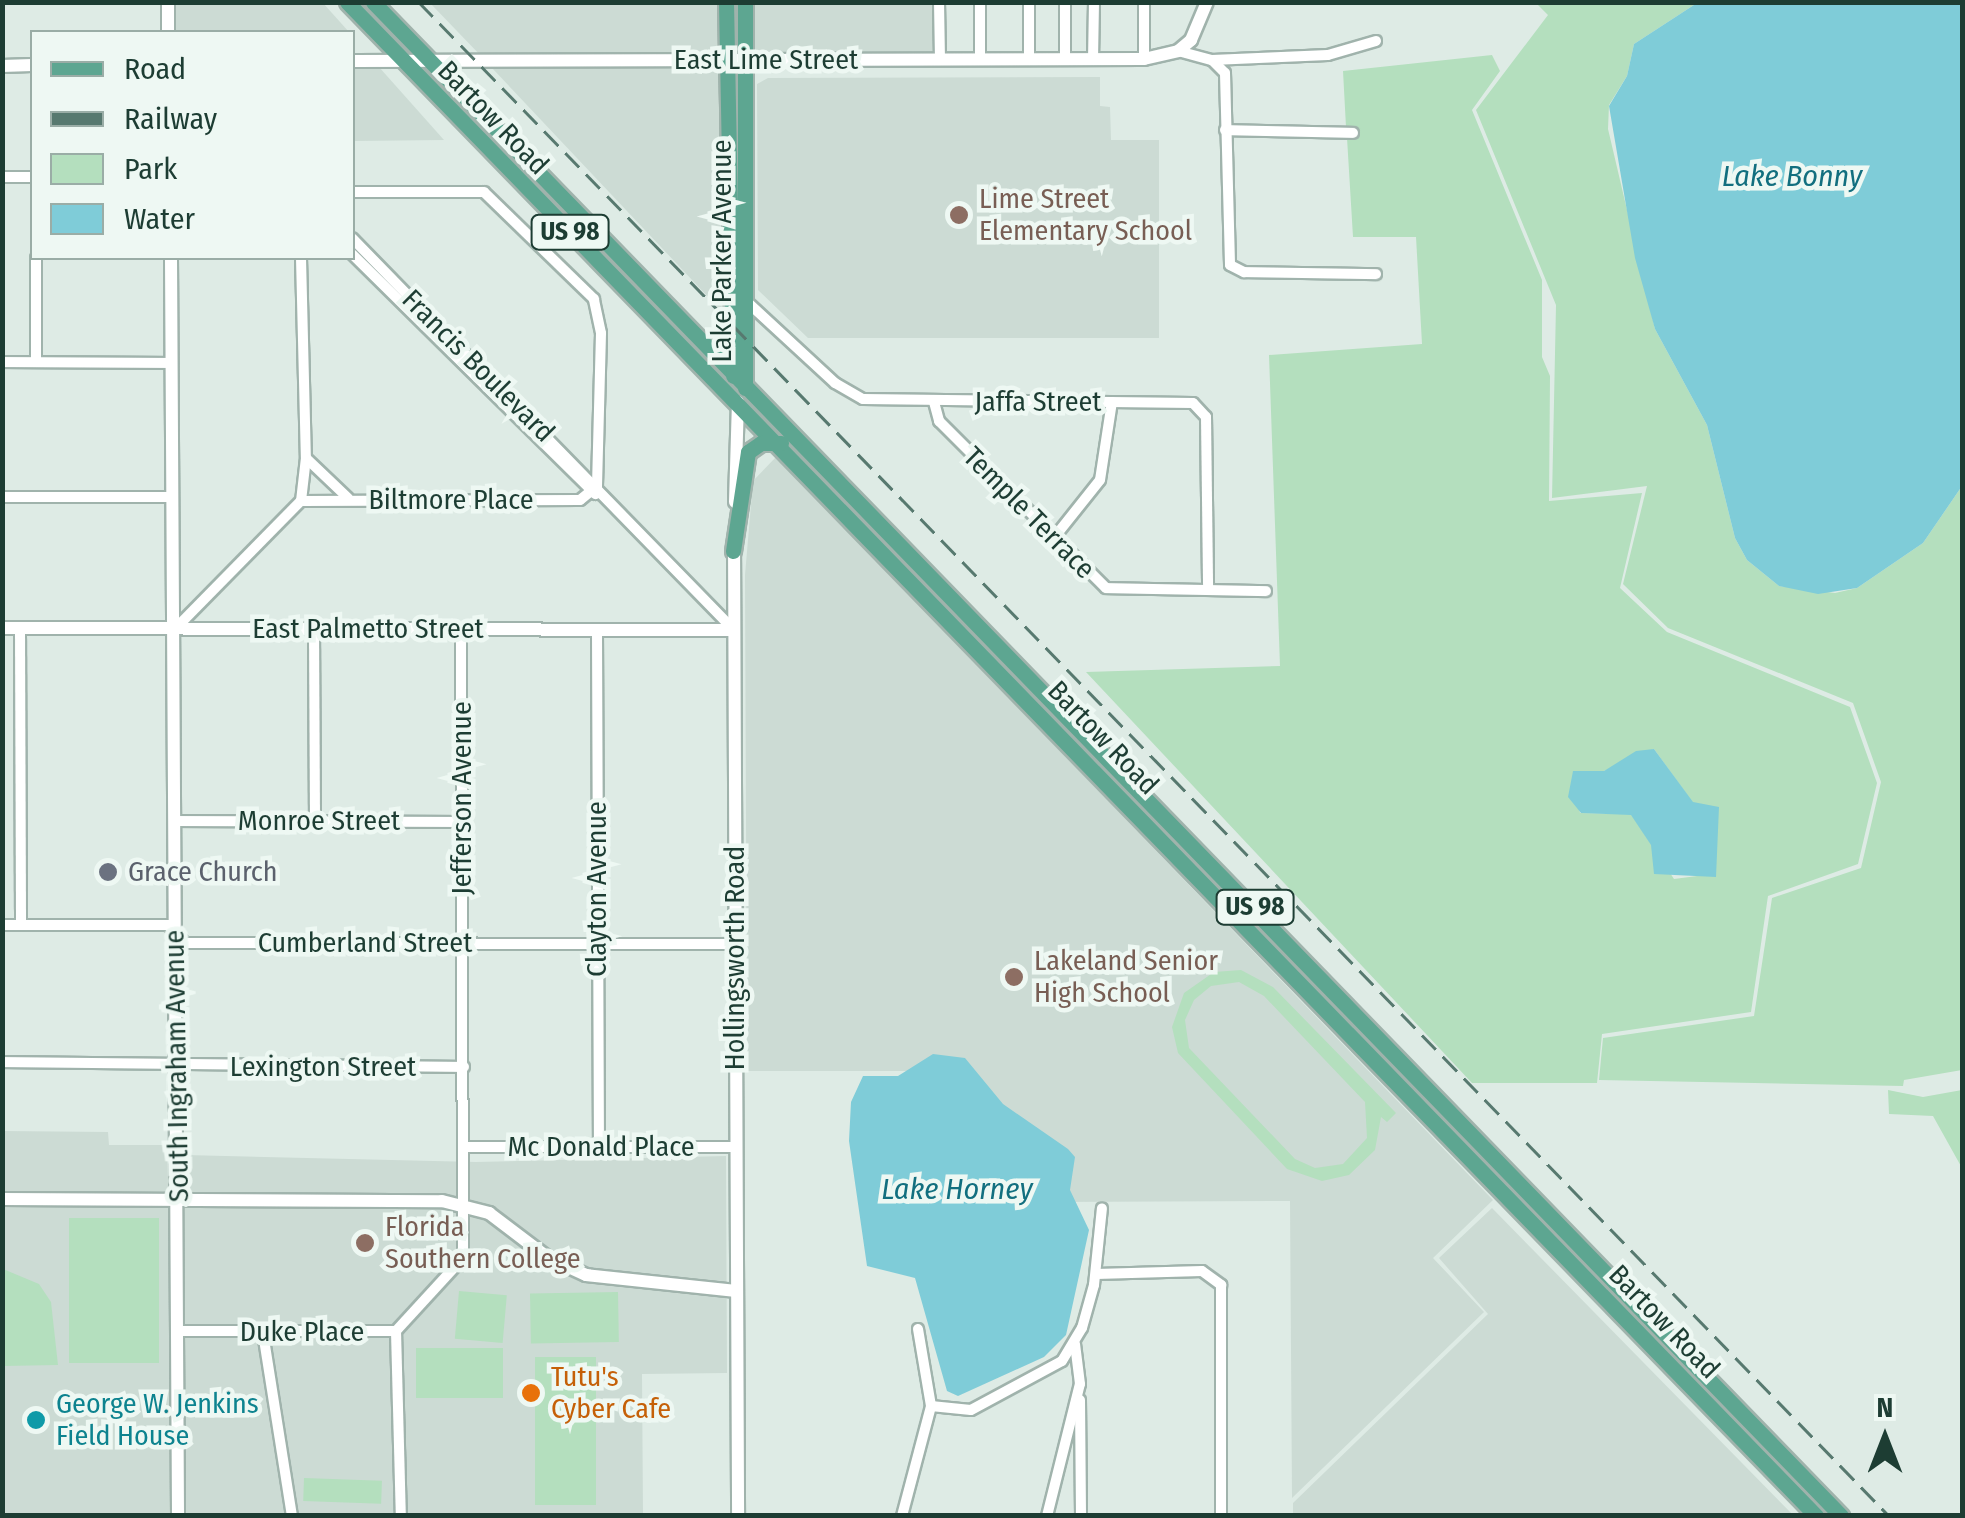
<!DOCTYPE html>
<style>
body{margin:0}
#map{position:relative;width:1965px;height:1518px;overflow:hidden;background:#deebe5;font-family:"Fira Sans Condensed",sans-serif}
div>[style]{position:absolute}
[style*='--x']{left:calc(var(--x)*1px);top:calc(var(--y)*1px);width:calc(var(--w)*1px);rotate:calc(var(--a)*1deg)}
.built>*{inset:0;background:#ccdbd4;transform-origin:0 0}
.green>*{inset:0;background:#b4dfbe;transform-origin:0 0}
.water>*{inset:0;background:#7fccd8}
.roads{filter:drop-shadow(2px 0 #a0b3ac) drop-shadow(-2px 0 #a0b3ac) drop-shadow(0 2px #a0b3ac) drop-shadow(0 -2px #a0b3ac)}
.minor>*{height:10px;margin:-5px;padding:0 5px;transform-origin:5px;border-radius:5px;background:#fff}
.tertiary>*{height:12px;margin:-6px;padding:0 6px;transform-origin:6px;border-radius:6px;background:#fff}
.primary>*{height:15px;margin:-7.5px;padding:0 7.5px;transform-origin:7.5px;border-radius:7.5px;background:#5da691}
.rail>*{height:2.5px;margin-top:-1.25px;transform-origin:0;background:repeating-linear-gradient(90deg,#57796f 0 20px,transparent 0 30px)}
.dots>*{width:28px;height:28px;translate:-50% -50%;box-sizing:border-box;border:5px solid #eef8f3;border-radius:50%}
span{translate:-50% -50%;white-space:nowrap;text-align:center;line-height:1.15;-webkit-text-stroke:9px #eef8f3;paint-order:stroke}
.shield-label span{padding:2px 8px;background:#eef8f3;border:2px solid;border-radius:8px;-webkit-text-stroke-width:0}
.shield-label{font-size:25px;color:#1d3d33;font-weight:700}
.street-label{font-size:28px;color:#1d3d33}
.education-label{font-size:28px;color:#785e54}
.left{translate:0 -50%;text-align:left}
.worship-label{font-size:28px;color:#5b616d}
.food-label{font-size:28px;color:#c56008}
.culture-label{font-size:28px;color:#0d838f}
.water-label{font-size:30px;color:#126f7f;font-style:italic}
.frame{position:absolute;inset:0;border:5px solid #1d3d33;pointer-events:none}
.legend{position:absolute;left:30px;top:30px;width:325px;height:230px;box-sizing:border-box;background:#eef8f3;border:2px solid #9aada6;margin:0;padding:12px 18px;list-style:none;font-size:30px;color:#1d3d33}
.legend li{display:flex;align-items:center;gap:20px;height:50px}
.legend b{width:50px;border:2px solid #9aada6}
.north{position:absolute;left:1835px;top:1388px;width:100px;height:100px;-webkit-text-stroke:8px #eef8f3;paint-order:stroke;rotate:0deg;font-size:28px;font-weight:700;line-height:40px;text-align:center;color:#1d3d33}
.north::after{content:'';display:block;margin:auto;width:35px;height:45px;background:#1d3d33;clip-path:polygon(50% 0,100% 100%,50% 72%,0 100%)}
</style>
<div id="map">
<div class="built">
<i style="clip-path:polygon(173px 3px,323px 3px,349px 32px,173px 32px)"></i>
<i style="clip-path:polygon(430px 3px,721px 3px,723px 55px,482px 57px)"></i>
<i style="left:750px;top:3px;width:185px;height:52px"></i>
<i style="clip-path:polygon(724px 66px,727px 317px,492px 68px)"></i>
<i style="clip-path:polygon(353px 67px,379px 67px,444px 140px,353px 141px)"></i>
<i style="clip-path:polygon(1100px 77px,1100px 106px,1110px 107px,1111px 140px,1159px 140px,1159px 338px,808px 338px,758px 290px,757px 84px,768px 78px)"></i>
<i style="clip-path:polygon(776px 457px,1493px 1200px,1433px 1258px,1484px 1312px,1292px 1498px,1290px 1201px,1053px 1202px,921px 1071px,747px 1071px,745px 575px,753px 481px)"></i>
<i style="clip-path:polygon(3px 1131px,108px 1132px,109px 1145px,167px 1145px,185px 1155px,476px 1162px,726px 1156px,727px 1373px,642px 1374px,643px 1515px,3px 1516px)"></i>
<i style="clip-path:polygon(1492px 1208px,1793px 1515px,1293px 1515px,1293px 1503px,1488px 1314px,1439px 1258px)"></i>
</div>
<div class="green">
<i style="clip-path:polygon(1536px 3px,1697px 3px,1634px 44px,1627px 76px,1609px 105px,1608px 129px,1655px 329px,1707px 425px,1735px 538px,1747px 560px,1779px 586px,1835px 593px,1857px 588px,1923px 543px,1962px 486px,1962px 1070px,1904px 1080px,1903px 1086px,1599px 1080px,1603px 1038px,1754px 1016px,1772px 898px,1861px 868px,1881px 782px,1853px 703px,1668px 628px,1623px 584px,1647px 486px,1552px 498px,1556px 305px,1476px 110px,1548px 15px)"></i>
<i style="clip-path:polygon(evenodd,1492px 55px,1500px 71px,1472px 110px,1542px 280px,1542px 357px,1550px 376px,1549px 501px,1642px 493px,1620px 588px,1667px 632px,1850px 707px,1877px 783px,1858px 864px,1768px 896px,1751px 1012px,1602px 1034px,1597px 1083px,1472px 1083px,1086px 672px,1280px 666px,1269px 355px,1422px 344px,1416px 237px,1353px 237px,1347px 138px,1358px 138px,1358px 128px,1346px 127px,1343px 71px,1492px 55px,1654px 749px,1693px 803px,1697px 876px,1674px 879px,1631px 814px,1580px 813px,1573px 772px,1604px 771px,1654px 749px)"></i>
<i style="clip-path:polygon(evenodd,1241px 970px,1273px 987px,1396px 1113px,1387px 1122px,1381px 1117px,1375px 1150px,1349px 1175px,1322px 1181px,1287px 1169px,1178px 1053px,1172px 1027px,1184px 993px,1214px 972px,1241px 970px,1239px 982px,1264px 996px,1365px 1102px,1367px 1138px,1343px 1164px,1315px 1168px,1295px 1159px,1189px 1048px,1185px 1020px,1194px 1000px,1211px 986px,1239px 982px)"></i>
<i style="clip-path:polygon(1888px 1090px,1923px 1097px,1962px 1090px,1962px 1168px,1933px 1116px,1889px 1114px)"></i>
<i style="left:69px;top:1218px;width:90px;height:145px"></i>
<i style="clip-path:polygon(3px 1269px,39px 1284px,51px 1302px,58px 1365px,3px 1366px)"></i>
<i style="left:459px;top:1291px;width:48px;height:48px;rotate:5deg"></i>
<i style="left:618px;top:1292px;width:50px;height:88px;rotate:89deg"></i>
<i style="left:416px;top:1348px;width:87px;height:50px"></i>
<i style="left:596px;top:1357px;width:148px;height:61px;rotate:90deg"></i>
<i style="left:304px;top:1478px;width:78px;height:23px;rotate:2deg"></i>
</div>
<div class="water">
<i style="clip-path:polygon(1697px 3px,1962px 3px,1962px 486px,1923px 543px,1857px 588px,1818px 594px,1779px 586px,1747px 560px,1735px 538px,1707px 425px,1655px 329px,1635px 258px,1609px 106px,1627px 76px,1634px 44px)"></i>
<i style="clip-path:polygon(1654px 749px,1693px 802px,1719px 807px,1716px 877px,1654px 874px,1651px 845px,1631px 815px,1581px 813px,1568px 797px,1573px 771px,1604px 771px,1636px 751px)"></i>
<i style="clip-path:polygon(933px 1054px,965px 1058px,1003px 1104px,1068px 1149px,1075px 1157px,1070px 1190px,1089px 1230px,1066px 1335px,1044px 1357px,958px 1396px,947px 1391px,915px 1278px,867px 1266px,849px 1141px,851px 1102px,863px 1076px,898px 1076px)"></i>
</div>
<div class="roads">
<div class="minor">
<i style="--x:939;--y:2;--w:58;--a:89"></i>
<i style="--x:980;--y:2;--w:58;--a:90"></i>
<i style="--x:1029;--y:2;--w:58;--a:90"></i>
<i style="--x:1065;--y:2;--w:58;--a:90"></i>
<i style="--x:1178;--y:51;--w:35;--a:15"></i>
<i style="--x:1212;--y:60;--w:18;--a:45"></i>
<i style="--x:1225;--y:73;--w:192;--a:88.5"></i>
<i style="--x:1230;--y:265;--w:16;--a:27"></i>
<i style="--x:1244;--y:272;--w:132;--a:0.9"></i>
<i style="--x:1144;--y:59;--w:57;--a:-90"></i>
<i style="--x:1093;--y:60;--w:58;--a:-89"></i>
<i style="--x:1212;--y:60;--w:116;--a:-2.5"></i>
<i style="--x:1328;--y:55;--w:50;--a:-16.3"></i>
<i style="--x:1225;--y:130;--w:128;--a:1.3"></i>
<i style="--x:2;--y:177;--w:30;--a:0"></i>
<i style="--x:352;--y:238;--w:547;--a:45.74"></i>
<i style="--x:543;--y:246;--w:47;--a:-43.3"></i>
<i style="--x:352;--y:254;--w:342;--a:44.6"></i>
<i style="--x:301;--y:258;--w:200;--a:88.6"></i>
<i style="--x:306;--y:458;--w:58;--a:43.6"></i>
<i style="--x:744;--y:299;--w:124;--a:42.7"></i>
<i style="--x:835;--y:383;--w:32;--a:30"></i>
<i style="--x:863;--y:399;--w:330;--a:0.7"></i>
<i style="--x:1193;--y:403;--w:19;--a:47"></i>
<i style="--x:1206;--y:417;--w:173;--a:89.3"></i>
<i style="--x:2;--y:362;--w:170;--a:0.3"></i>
<i style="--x:36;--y:362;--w:104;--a:-90"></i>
<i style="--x:934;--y:402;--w:20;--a:75"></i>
<i style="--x:939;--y:421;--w:236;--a:45"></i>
<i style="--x:1106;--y:588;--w:160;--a:1.1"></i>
<i style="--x:2;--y:497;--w:171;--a:0"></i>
<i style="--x:301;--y:501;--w:43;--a:-83.4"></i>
<i style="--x:1053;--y:539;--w:75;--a:-51.5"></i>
<i style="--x:1100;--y:480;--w:79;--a:-81.3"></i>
<i style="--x:20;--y:629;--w:296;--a:89.8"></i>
<i style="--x:175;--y:629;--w:180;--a:-45.5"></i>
<i style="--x:301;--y:501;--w:279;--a:-0.2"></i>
<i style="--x:580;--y:500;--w:22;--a:-39"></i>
<i style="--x:597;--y:486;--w:153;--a:-88.5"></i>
<i style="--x:601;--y:333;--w:35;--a:-102"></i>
<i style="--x:594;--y:299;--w:153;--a:-135.8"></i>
<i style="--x:484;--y:192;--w:132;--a:180"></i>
<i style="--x:314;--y:630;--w:191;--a:89.7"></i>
<i style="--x:597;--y:632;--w:514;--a:89.78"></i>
<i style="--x:176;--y:821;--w:287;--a:0.2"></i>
<i style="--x:2;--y:925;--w:166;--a:0"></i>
<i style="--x:168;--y:925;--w:25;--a:47"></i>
<i style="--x:185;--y:943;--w:550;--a:0.1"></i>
<i style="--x:2;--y:1062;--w:462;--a:0.6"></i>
<i style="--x:466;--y:1147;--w:270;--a:0"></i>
<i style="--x:1096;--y:1274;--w:106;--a:-1.6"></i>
<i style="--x:1202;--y:1271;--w:24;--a:36"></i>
<i style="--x:1221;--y:1285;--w:231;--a:90"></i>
<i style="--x:918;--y:1329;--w:78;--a:80.4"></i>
<i style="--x:931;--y:1406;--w:40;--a:5.7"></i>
<i style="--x:971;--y:1410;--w:103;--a:-28.3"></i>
<i style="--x:1062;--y:1361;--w:39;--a:-59"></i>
<i style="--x:1082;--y:1328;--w:45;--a:-74.4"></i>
<i style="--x:1094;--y:1285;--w:77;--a:-84.1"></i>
<i style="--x:177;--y:1331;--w:219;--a:0"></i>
<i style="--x:396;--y:1331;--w:99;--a:-47.5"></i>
<i style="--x:463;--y:1258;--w:628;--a:-90.18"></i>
<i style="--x:396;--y:1331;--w:185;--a:88.5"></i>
<i style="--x:263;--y:1333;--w:185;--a:81"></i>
<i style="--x:1080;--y:1400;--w:116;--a:89.5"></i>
<i style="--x:902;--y:1516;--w:114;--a:-75.2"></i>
<i style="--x:1047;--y:1516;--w:136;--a:-76"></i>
<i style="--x:1080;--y:1384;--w:40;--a:-97.1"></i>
</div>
<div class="tertiary">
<i style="--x:168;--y:2;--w:30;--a:90"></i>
<i style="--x:352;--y:61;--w:792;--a:-0.14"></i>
<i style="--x:1144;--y:59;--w:35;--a:-13"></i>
<i style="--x:1178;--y:51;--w:17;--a:-40"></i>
<i style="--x:1191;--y:40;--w:41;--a:-67.2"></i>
<i style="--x:2;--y:66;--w:30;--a:-2"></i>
<i style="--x:171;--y:258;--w:1258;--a:89.68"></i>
<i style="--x:735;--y:502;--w:100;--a:-88.3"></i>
<i style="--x:734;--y:542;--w:974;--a:89.76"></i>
<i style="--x:2;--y:628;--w:732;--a:0.16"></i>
<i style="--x:2;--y:1199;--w:440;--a:0.3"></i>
<i style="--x:442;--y:1201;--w:49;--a:14.3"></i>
<i style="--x:489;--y:1213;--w:73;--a:37.2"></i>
<i style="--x:547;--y:1257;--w:43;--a:24.8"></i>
<i style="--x:586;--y:1275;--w:151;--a:6.1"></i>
</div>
<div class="primary">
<i style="--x:347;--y:2;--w:2110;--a:45.86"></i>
<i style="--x:373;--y:2;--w:2109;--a:45.88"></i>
<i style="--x:726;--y:2;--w:374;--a:88.9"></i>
<i style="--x:745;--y:2;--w:386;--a:90"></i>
<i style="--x:733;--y:551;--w:100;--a:-81.4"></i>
<i style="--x:748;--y:452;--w:16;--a:-35"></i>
<i style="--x:761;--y:443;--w:20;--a:0"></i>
</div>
</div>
<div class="rail">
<i style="--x:419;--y:2;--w:2110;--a:45.84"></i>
</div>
<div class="dots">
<i style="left:959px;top:215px;background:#8d6e63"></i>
<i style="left:108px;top:872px;background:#6b7280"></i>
<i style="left:1014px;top:977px;background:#8d6e63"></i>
<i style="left:365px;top:1243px;background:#8d6e63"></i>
<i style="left:531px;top:1393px;background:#e8710a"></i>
<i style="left:36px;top:1420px;background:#0f9aa8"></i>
</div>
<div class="shield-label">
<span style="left:570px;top:232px">US 98</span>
<span style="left:1255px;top:907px">US 98</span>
</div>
<div class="street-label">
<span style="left:766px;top:60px">East Lime Street</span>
<span style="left:493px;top:118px;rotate:46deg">Bartow Road</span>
<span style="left:722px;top:251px;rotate:-90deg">Lake Parker Avenue</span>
<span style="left:478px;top:366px;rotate:45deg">Francis Boulevard</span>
<span style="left:1038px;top:402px">Jaffa Street</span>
<span style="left:451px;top:500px">Biltmore Place</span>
<span style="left:1029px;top:513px;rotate:45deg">Temple Terrace</span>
<span style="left:368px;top:629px">East Palmetto Street</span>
<span style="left:1103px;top:738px;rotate:46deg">Bartow Road</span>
<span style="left:462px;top:798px;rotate:-90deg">Jefferson Avenue</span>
<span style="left:319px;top:821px">Monroe Street</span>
<span style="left:597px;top:889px;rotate:-90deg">Clayton Avenue</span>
<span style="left:365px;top:943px">Cumberland Street</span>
<span style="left:735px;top:958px;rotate:-90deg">Hollingsworth Road</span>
<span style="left:177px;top:1066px;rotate:-91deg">South Ingraham Avenue</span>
<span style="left:323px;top:1067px">Lexington Street</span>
<span style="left:601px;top:1147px">Mc Donald Place</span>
<span style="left:1664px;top:1322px;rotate:46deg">Bartow Road</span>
<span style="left:302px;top:1332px">Duke Place</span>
</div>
<div class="education-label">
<span class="left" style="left:979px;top:215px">Lime Street<br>Elementary School</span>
<span class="left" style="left:1034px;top:977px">Lakeland Senior<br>High School</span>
<span class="left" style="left:385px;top:1243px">Florida<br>Southern College</span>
</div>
<div class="worship-label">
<span class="left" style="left:128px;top:872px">Grace Church</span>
</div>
<div class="food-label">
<span class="left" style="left:551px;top:1393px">Tutu's<br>Cyber Cafe</span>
</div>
<div class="culture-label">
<span class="left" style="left:56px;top:1420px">George W. Jenkins<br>Field House</span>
</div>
<div class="water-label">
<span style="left:1792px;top:176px">Lake Bonny</span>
<span style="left:957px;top:1189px">Lake Horney</span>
</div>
<div class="frame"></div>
<ul class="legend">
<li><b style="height:12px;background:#5da691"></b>Road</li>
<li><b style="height:12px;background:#57796f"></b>Railway</li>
<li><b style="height:28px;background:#b4dfbe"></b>Park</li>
<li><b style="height:28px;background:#7fccd8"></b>Water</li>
</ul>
<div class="north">N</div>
</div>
